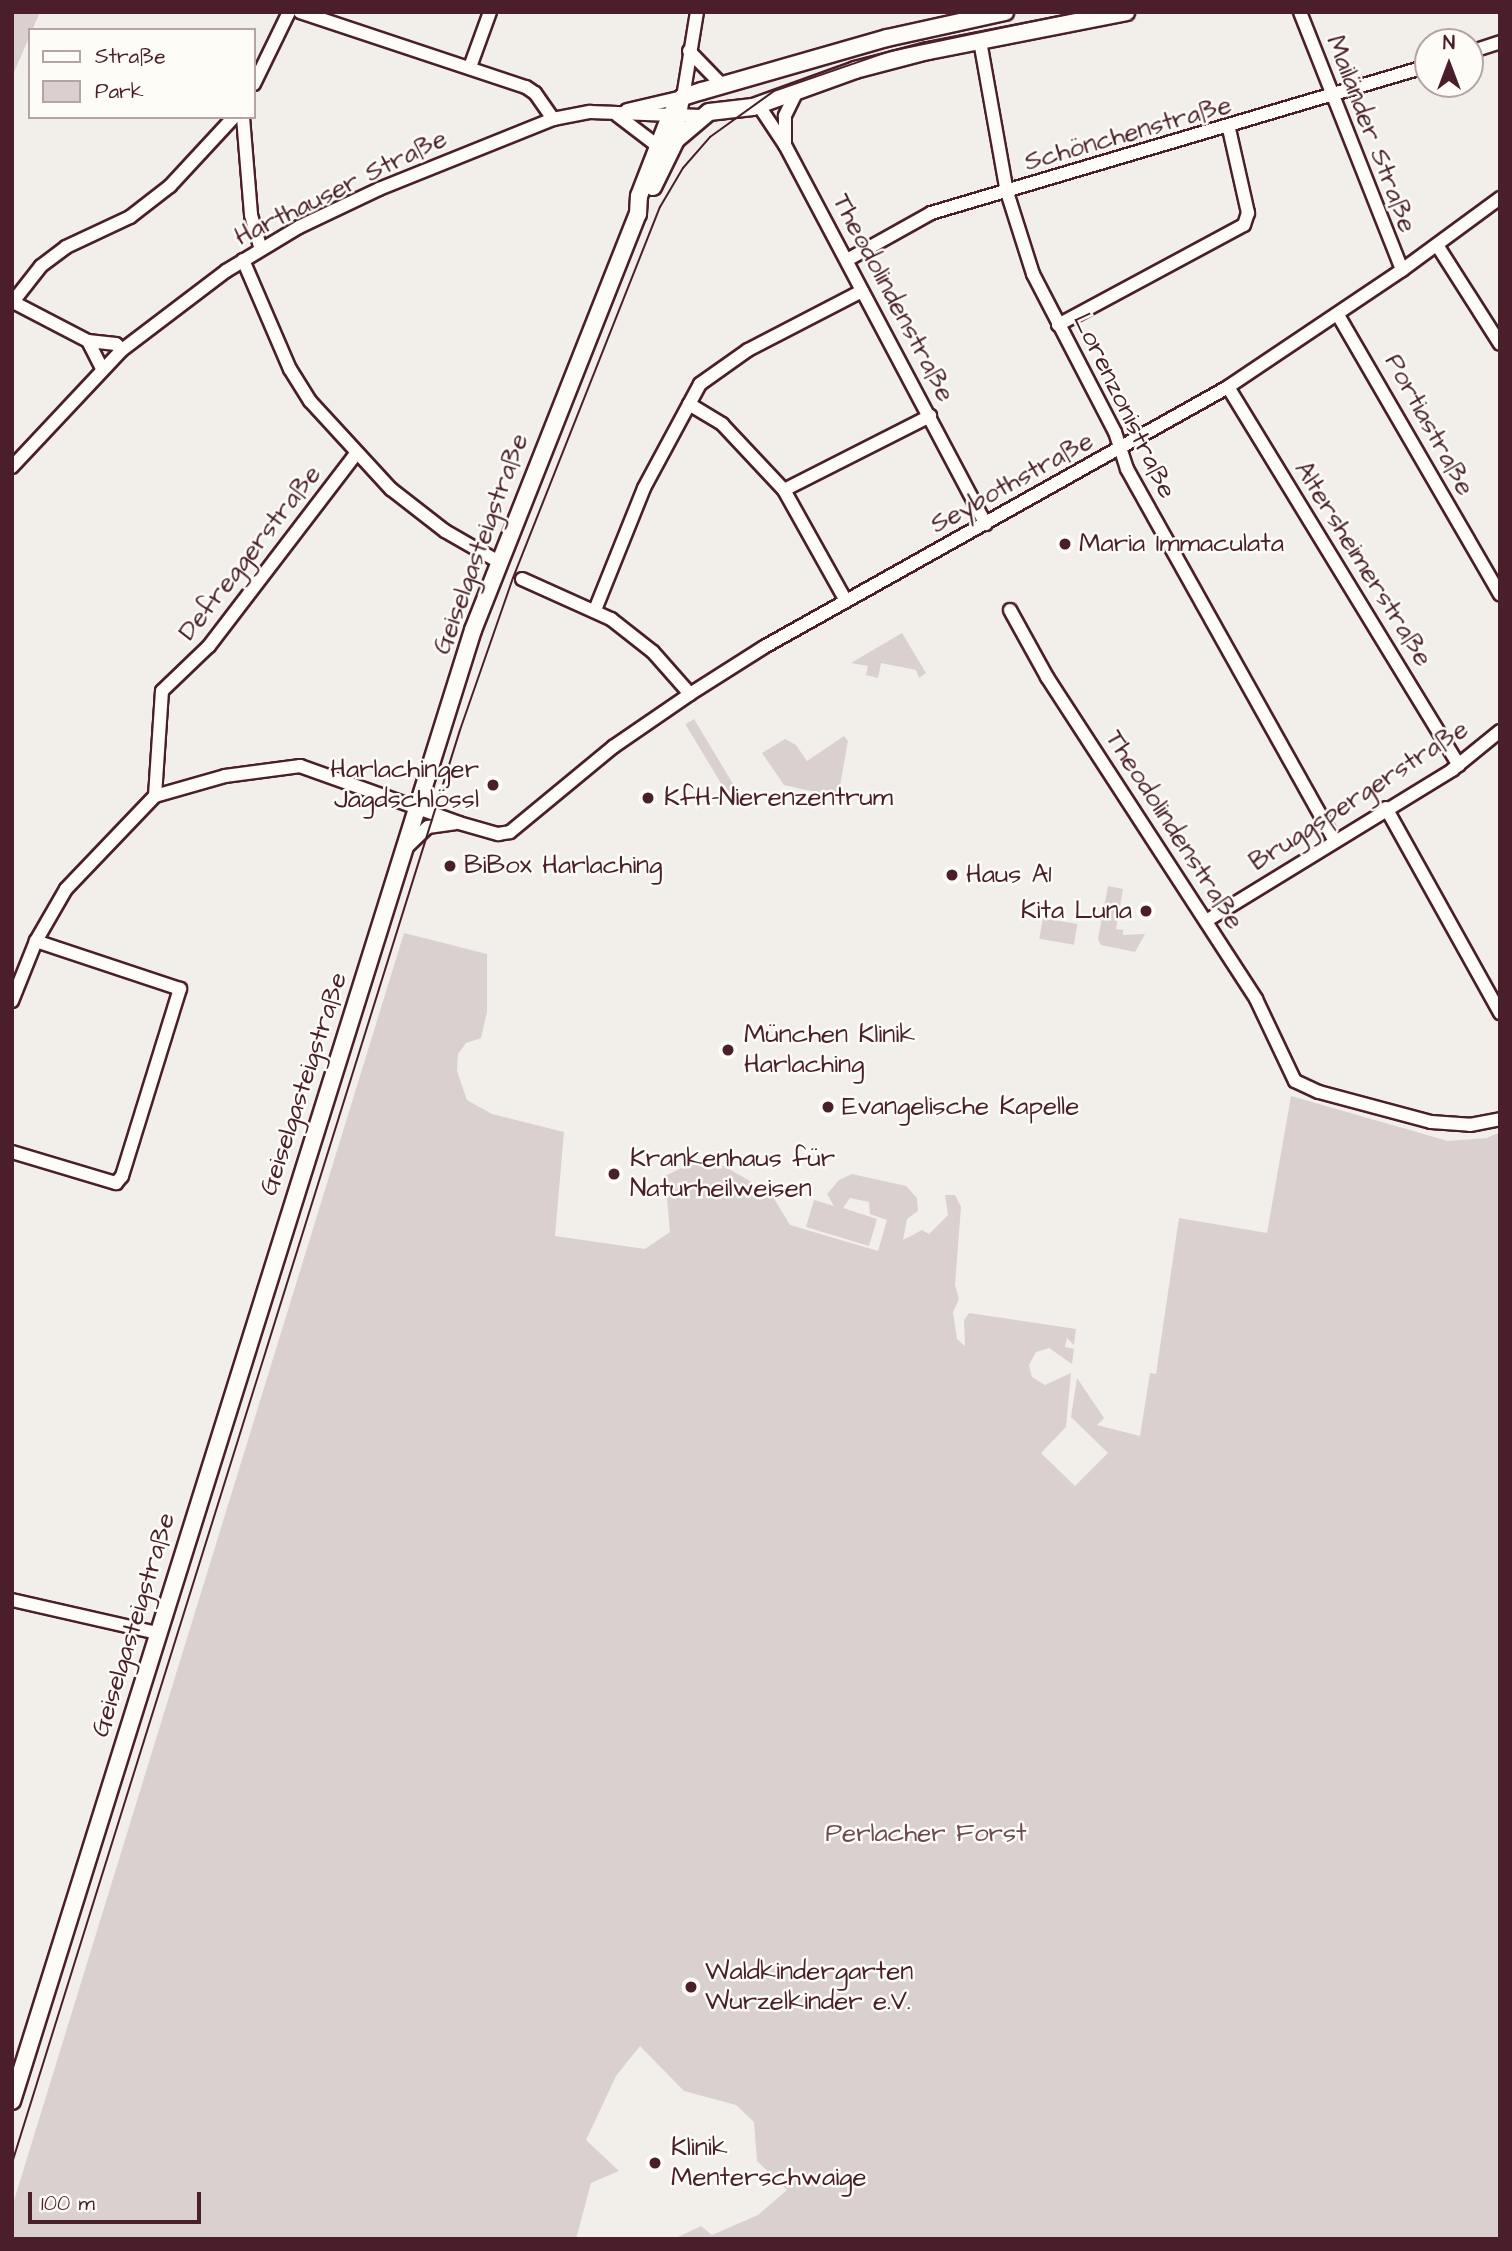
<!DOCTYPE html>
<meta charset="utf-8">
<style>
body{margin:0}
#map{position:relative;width:1512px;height:2251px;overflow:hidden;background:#f2efeb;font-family:"Architects Daughter",sans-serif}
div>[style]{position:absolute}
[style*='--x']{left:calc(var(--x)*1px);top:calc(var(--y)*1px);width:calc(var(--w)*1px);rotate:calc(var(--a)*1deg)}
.green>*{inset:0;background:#d9d0cf;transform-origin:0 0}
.roads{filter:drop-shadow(2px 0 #4a1f2b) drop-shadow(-2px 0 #4a1f2b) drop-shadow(0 2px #4a1f2b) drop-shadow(0 -2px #4a1f2b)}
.minor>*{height:12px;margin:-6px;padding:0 6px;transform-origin:6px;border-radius:6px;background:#fdfcf7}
.major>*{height:16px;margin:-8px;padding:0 8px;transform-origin:8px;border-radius:8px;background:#fdfcf7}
.tram>*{height:2px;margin:-1px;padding:0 1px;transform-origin:1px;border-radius:1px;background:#4a1f2b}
.dots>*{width:19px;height:19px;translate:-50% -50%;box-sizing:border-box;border:4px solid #fdfcf7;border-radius:50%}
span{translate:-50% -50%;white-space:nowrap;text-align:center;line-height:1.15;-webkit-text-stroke:5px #fdfcf7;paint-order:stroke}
.street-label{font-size:26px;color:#4a1f2b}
.poi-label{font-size:26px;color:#4a1f2b}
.left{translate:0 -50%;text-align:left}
.right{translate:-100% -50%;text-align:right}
.park-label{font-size:26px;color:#6e4b54}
.frame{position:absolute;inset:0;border:14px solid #4a1f2b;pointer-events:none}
.legend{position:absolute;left:28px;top:28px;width:228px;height:91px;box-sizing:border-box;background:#fdfcf7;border:2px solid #b5a4a5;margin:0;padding:9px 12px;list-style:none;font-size:21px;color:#4a1f2b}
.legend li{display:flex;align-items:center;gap:14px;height:35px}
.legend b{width:35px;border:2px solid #b5a4a5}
.north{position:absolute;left:1414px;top:28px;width:70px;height:70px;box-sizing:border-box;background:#fdfcf7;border:2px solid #b5a4a5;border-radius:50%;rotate:0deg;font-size:19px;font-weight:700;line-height:28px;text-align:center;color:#4a1f2b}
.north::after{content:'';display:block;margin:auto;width:24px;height:32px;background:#4a1f2b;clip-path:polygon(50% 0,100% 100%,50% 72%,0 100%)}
.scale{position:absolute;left:28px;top:2192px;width:173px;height:32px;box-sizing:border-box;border:4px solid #4a1f2b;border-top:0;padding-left:9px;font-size:21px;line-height:24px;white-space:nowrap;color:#4a1f2b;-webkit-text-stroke:5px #fdfcf7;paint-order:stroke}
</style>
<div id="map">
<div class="green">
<i style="clip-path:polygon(12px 12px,40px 12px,12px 77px)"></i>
<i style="clip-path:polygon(902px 633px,926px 673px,919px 678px,916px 670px,881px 663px,878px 678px,866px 675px,868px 666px,851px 663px)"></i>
<i style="left:694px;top:719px;width:81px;height:10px;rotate:59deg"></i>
<i style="clip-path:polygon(844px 736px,848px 741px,838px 797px,784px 785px,762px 753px,785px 739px,796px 745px,807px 761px)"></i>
<i style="clip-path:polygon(1108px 886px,1123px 889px,1116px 929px,1123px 930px,1123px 935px,1145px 934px,1135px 952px,1101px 945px,1098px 939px)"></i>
<i style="left:1043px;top:918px;width:35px;height:21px;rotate:10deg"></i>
<i style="clip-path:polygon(404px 933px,487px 954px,487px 1012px,481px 1038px,466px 1043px,458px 1054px,457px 1071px,467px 1100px,492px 1114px,564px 1132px,555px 1236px,645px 1249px,670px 1232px,665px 1176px,698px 1160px,718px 1163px,770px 1192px,790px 1225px,878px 1251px,887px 1220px,870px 1214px,869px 1202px,850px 1198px,843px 1208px,877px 1219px,869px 1246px,806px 1227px,814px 1200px,834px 1206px,827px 1194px,839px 1180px,852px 1174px,906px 1186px,917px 1198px,918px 1211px,907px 1219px,903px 1240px,922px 1230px,929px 1234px,948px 1215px,945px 1195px,955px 1195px,961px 1207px,955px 1285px,959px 1299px,953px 1312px,957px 1339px,965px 1346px,964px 1320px,969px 1313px,1076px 1329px,1074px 1345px,1067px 1338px,1065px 1347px,1074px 1349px,1072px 1364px,1049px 1348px,1036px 1352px,1029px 1365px,1032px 1377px,1045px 1385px,1071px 1373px,1066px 1427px,1041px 1453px,1075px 1486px,1108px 1453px,1071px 1417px,1077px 1378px,1104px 1418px,1097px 1425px,1140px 1436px,1150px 1373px,1156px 1374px,1179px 1218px,1267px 1233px,1291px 1096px,1448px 1141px,1487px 1138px,1500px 1132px,1500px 2239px,674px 2239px,701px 2226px,712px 2235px,758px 2215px,787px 2190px,757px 2161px,754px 2122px,736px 2105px,684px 2091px,640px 2046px,616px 2076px,586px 2140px,619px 2171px,591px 2183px,576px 2239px,12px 2239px,12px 2207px)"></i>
</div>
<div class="roads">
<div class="minor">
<i style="--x:300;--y:12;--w:238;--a:18.4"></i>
<i style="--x:526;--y:87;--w:11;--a:34"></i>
<i style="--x:535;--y:93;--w:32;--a:55"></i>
<i style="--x:1300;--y:12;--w:277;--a:68.4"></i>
<i style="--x:980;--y:41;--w:153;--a:79.9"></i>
<i style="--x:1007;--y:192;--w:86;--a:72.4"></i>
<i style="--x:1033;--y:274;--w:178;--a:62.6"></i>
<i style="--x:1115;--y:432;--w:39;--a:72"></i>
<i style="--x:1127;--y:469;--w:425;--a:60.8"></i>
<i style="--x:689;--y:51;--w:49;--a:45.8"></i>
<i style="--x:1470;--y:52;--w:32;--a:-18"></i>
<i style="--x:470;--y:67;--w:59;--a:-70"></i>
<i style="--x:254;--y:84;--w:80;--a:-64.1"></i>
<i style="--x:797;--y:91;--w:28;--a:116"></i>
<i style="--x:785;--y:116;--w:29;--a:90"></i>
<i style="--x:785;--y:145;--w:429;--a:62.1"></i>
<i style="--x:759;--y:106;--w:47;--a:56.3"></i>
<i style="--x:627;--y:110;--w:57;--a:-13.1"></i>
<i style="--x:617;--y:115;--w:53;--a:37.3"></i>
<i style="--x:243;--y:117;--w:98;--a:85.3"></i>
<i style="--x:251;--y:215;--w:35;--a:74"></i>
<i style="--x:676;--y:140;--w:130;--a:-80.7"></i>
<i style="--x:1437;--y:245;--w:117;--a:57.5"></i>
<i style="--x:243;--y:260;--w:119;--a:66.7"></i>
<i style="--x:290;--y:369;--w:38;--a:58"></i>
<i style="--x:310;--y:401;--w:120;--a:47.4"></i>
<i style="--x:391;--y:489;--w:68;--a:37.9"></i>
<i style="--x:445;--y:531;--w:62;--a:29.9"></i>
<i style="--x:847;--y:260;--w:96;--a:-29.2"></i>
<i style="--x:931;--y:213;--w:518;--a:-16.48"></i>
<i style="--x:13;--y:302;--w:85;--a:27.5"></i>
<i style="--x:88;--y:341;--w:28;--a:6"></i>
<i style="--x:116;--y:344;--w:8;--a:45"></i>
<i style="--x:12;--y:303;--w:47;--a:-51.9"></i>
<i style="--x:41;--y:266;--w:31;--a:-37"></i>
<i style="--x:66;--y:247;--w:71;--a:-25.1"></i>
<i style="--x:130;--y:217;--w:51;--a:-37.8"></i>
<i style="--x:170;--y:186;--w:94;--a:-47.2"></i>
<i style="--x:1338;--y:315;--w:323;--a:59.9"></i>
<i style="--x:1058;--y:325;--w:211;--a:-28.3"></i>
<i style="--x:1244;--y:225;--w:13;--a:-72"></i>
<i style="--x:1248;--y:213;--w:86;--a:-102.7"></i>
<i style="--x:88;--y:341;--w:31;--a:63"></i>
<i style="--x:1228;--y:387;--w:443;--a:58.6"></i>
<i style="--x:689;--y:404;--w:39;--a:31"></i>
<i style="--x:722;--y:424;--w:91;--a:46.8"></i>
<i style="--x:784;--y:490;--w:127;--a:60.8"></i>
<i style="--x:12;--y:467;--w:161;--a:-46.8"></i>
<i style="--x:122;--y:350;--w:131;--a:-37.2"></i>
<i style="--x:226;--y:271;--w:85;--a:-31.1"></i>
<i style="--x:299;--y:227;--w:89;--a:-25.4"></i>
<i style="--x:379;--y:189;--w:188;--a:-21.9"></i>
<i style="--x:553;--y:119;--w:38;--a:-11"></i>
<i style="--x:590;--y:112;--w:111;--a:2.1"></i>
<i style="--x:784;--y:490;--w:164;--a:-26.9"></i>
<i style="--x:522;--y:579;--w:98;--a:24.2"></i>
<i style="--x:611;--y:619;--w:53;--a:38.2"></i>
<i style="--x:653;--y:652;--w:56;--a:48.6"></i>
<i style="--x:595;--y:610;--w:131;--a:-68.1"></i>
<i style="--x:644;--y:488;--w:118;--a:-61.7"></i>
<i style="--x:700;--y:384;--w:59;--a:-35.3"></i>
<i style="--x:748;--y:350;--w:128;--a:-27.4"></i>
<i style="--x:1010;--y:610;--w:77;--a:61.1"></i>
<i style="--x:1047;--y:677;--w:384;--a:57"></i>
<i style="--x:1256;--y:999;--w:91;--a:64.6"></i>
<i style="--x:1295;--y:1081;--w:26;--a:25"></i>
<i style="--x:1319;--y:1092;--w:116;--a:15"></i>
<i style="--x:1431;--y:1122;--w:39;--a:4"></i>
<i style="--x:1470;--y:1125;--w:31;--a:-11"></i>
<i style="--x:155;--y:796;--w:105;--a:-86.2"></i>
<i style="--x:162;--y:691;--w:65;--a:-43.8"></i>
<i style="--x:209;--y:646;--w:242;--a:-52.6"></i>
<i style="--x:1386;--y:808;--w:235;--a:60.9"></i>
<i style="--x:406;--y:848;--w:30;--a:-44"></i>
<i style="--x:428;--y:827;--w:27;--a:-8"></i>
<i style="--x:1206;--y:921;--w:289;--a:-31.5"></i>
<i style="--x:1452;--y:770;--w:62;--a:-39.1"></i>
<i style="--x:12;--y:1001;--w:65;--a:-68.2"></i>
<i style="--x:36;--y:941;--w:60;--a:-60"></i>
<i style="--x:66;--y:889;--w:129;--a:-46.3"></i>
<i style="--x:155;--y:796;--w:73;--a:-15.9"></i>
<i style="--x:225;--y:776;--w:76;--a:-7.6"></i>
<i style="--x:300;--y:766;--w:169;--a:19.7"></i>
<i style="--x:459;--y:823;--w:41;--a:15.8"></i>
<i style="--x:498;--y:834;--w:12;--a:-9"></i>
<i style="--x:510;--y:832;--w:134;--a:-39.5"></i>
<i style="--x:613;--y:747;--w:93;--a:-34.5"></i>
<i style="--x:690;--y:694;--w:88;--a:-32.4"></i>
<i style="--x:764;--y:647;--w:532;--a:-29.26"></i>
<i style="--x:1228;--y:387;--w:210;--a:-33.9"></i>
<i style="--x:1402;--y:270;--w:122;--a:-36.3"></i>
<i style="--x:12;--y:1152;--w:109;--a:16.6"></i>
<i style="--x:116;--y:1183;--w:9;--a:-49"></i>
<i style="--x:122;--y:1176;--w:196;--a:-72.8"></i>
<i style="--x:180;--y:989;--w:152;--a:-161.6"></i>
<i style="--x:12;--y:1600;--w:149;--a:12.8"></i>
</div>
<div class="major">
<i style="--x:653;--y:187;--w:52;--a:-63.9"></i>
<i style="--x:676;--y:140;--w:43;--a:-40.3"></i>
<i style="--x:709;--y:112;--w:44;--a:-6.5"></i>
<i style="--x:753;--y:107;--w:109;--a:-19.9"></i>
<i style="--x:855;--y:70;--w:75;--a:-14.6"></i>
<i style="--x:928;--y:51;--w:202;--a:-11.1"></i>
<i style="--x:12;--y:2101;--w:1542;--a:-72.6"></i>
<i style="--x:473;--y:630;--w:448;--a:-68.4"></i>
<i style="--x:638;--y:214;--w:18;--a:-87"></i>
<i style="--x:639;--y:196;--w:86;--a:-68.8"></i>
<i style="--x:670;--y:116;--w:23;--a:-56"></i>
<i style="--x:683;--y:97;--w:20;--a:-18"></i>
<i style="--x:702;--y:91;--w:192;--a:-16"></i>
<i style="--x:887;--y:38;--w:121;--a:-12.4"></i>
</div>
</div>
<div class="tram">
<i style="--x:12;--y:2163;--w:1501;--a:-72.64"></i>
<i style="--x:460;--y:730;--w:161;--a:-70.8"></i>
<i style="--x:513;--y:578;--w:399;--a:-68.4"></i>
<i style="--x:660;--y:207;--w:45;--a:-59.5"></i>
<i style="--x:683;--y:168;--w:41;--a:-48.9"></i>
<i style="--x:710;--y:137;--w:79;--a:-35.7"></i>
<i style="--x:774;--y:91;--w:123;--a:-19"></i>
<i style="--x:890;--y:51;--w:190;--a:-11.8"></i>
</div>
<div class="dots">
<i style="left:1065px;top:544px;background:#4a1f2b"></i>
<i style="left:493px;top:785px;background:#4a1f2b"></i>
<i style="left:648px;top:798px;background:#4a1f2b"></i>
<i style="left:450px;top:866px;background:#4a1f2b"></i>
<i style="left:952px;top:875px;background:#4a1f2b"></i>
<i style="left:1146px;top:911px;background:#4a1f2b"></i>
<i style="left:728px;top:1050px;background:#4a1f2b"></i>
<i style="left:828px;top:1107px;background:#4a1f2b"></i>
<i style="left:614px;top:1174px;background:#4a1f2b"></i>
<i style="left:691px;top:1987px;background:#4a1f2b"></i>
<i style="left:655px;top:2163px;background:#4a1f2b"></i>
</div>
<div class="street-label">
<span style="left:1128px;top:134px;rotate:-16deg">Schönchenstraße</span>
<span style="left:1371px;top:134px;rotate:69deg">Mailänder Straße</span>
<span style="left:341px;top:188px;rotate:-26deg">Harthauser Straße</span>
<span style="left:893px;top:298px;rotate:62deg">Theodolindenstraße</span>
<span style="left:1124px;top:406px;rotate:64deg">Lorenzonistraße</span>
<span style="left:1429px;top:425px;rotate:61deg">Portiastraße</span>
<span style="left:1012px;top:483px;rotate:-29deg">Seybothstraße</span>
<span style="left:481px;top:544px;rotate:-70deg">Geiselgasteigstraße</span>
<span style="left:250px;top:553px;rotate:-52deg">Defreggerstraße</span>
<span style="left:1363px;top:564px;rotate:58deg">Altersheimerstraße</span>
<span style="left:1359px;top:796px;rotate:-33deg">Bruggspergerstraße</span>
<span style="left:1174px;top:830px;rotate:57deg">Theodolindenstraße</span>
<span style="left:304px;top:1084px;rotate:-72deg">Geiselgasteigstraße</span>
<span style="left:134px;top:1625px;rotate:-73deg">Geiselgasteigstraße</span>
</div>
<div class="poi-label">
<span class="left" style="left:1079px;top:544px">Maria Immaculata</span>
<span class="right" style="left:479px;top:785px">Harlachinger<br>Jagdschlössl</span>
<span class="left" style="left:664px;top:798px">KfH-Nierenzentrum</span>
<span class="left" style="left:464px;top:866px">BiBox Harlaching</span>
<span class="left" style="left:966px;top:875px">Haus A1</span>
<span class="right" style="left:1132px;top:911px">Kita Luna</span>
<span class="left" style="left:744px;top:1050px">München Klinik<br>Harlaching</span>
<span class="left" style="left:842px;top:1107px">Evangelische Kapelle</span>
<span class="left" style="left:630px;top:1174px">Krankenhaus für<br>Naturheilweisen</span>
<span class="left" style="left:705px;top:1987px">Waldkindergarten<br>Wurzelkinder e.V.</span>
<span class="left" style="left:671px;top:2163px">Klinik<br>Menterschwaige</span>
</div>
<div class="park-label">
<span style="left:926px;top:1834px">Perlacher Forst</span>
</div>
<div class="frame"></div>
<ul class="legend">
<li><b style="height:9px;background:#fdfcf7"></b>Straße</li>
<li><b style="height:19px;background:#d9d0cf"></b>Park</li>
</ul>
<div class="north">N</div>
<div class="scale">100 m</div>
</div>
